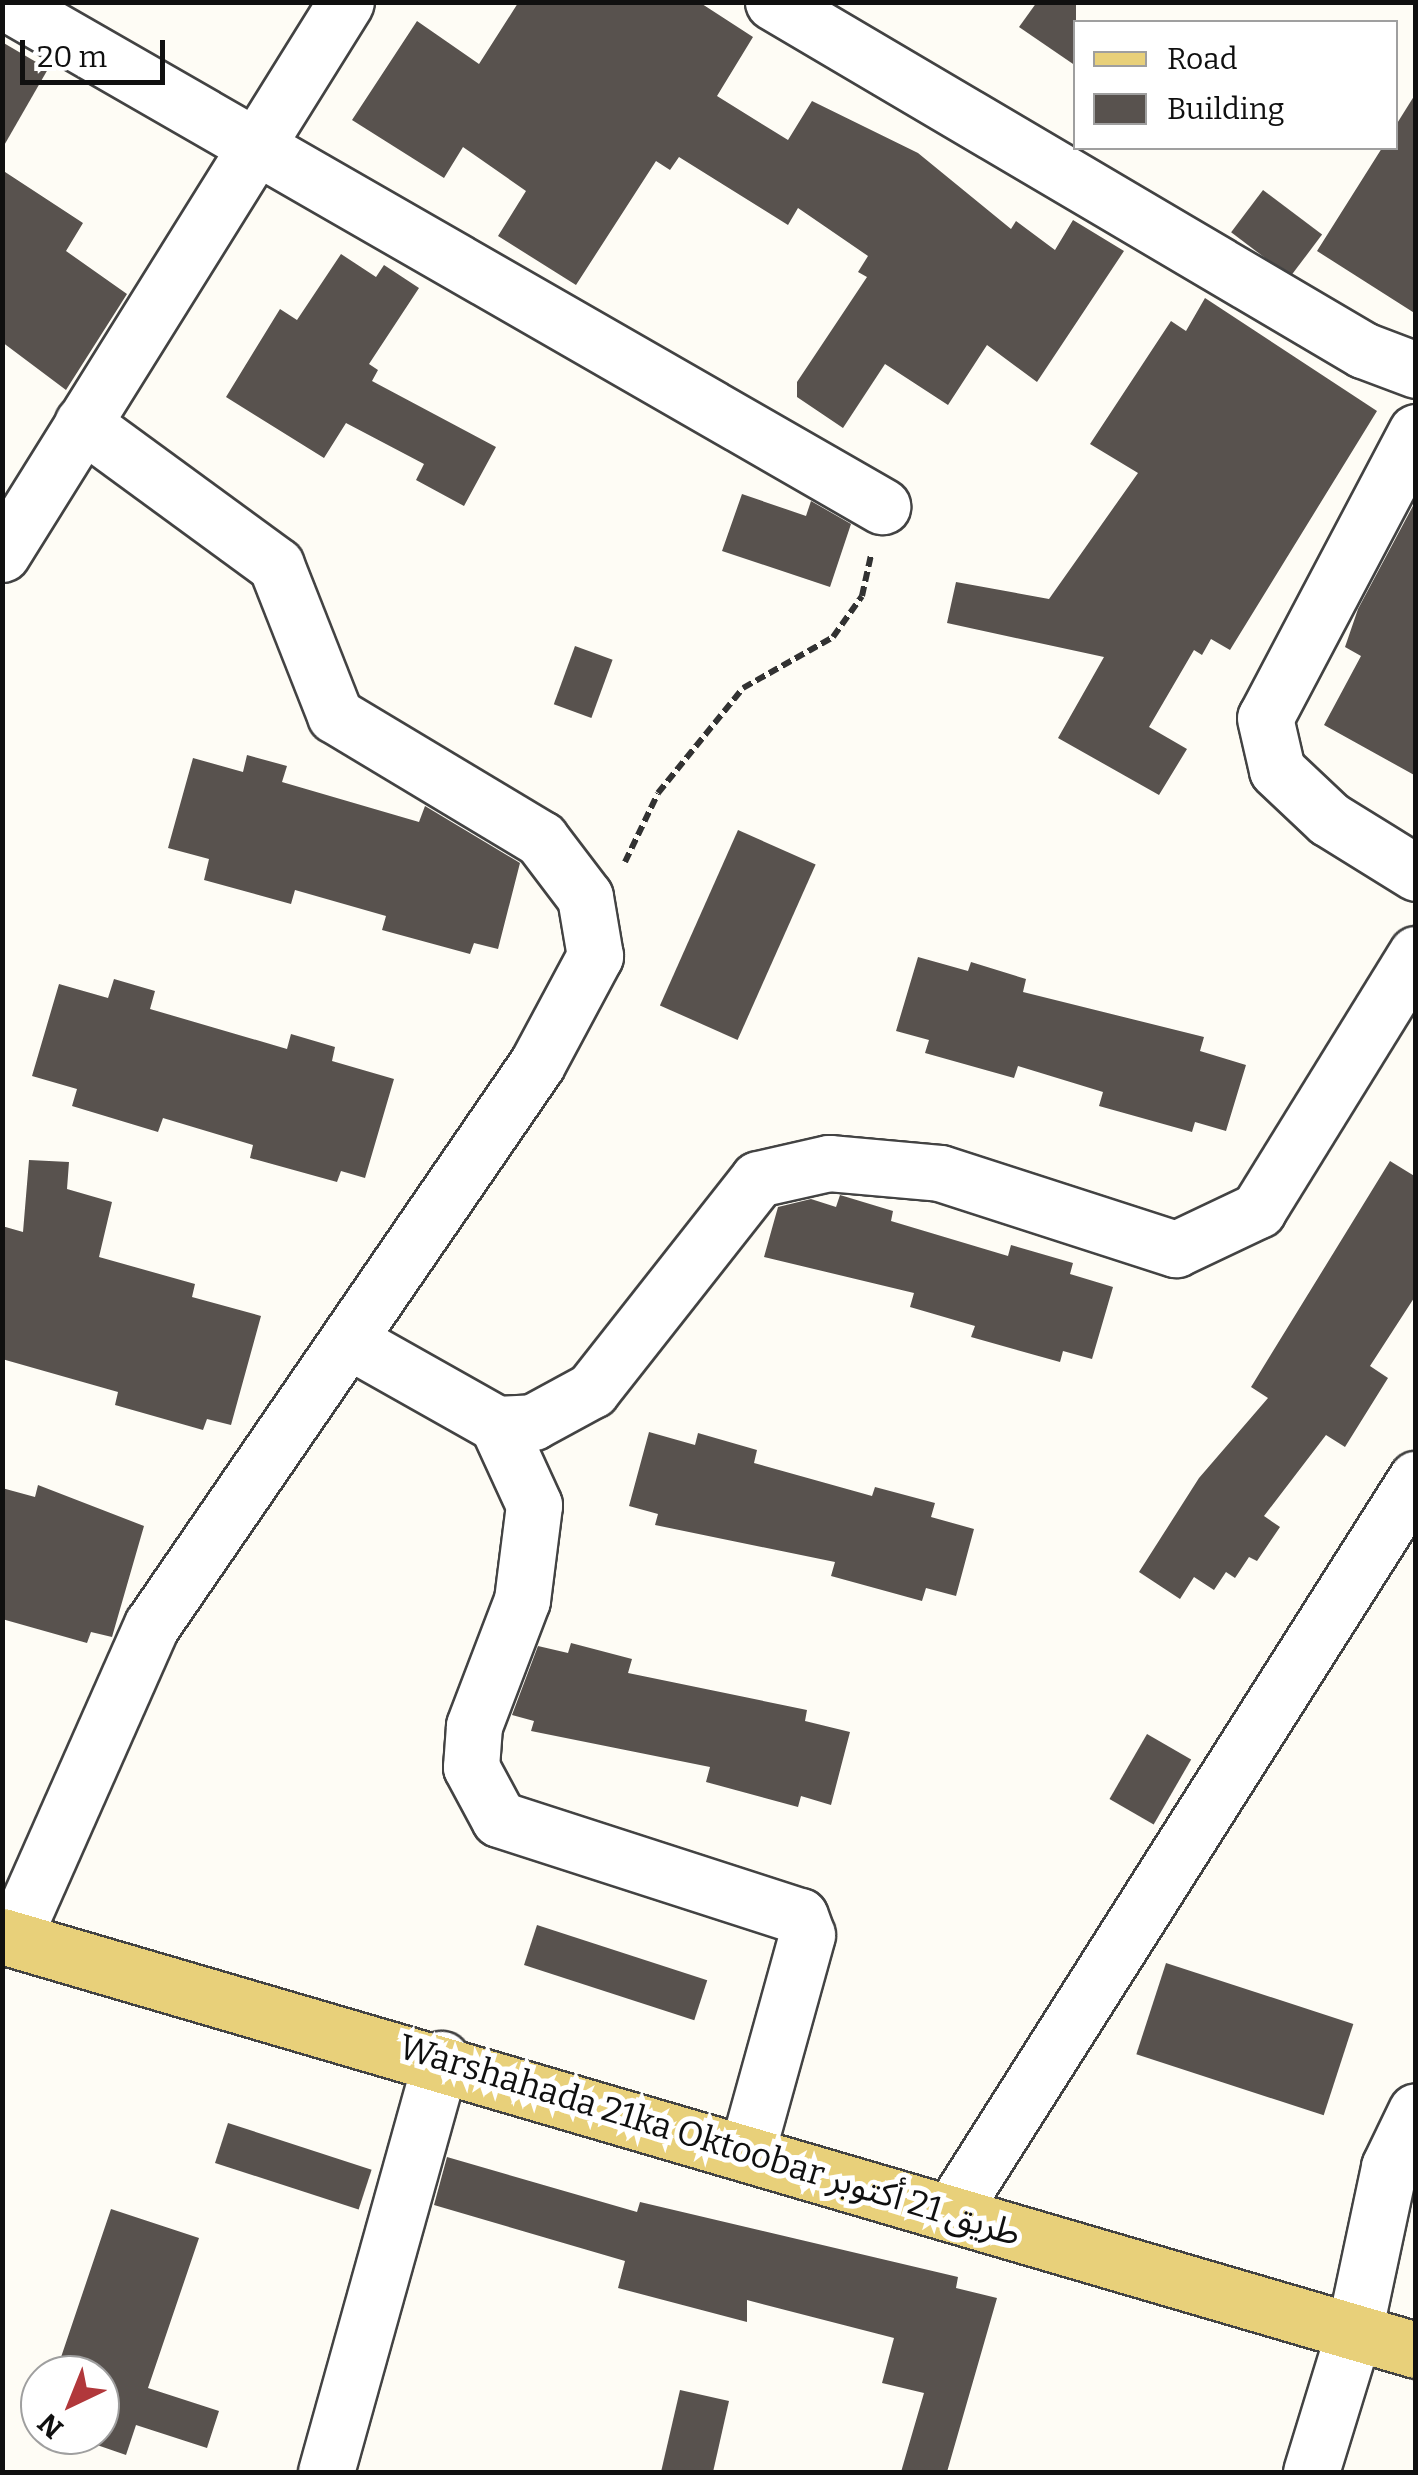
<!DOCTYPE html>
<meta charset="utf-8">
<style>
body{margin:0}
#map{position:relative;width:1418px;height:2475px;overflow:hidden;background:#fefcf5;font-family:Bitter,"Noto Sans Arabic",serif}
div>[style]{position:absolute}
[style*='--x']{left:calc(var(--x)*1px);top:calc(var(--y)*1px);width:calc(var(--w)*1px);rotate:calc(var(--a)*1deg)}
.building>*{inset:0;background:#58524e;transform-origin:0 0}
.path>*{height:6px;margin-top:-3px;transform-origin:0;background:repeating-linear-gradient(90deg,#323232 0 10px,transparent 0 15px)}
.roads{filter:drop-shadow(2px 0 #434343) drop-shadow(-2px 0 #434343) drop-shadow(0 2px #434343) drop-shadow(0 -2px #434343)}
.minor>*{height:55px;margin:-27.5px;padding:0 27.5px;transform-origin:27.5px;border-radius:27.5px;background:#fff}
.major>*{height:55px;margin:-27.5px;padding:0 27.5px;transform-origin:27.5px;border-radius:27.5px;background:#e8d07a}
span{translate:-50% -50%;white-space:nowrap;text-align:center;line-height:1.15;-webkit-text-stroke:10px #fff;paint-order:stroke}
.street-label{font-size:35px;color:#101010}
.frame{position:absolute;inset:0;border:5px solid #101010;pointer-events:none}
.legend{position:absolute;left:1073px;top:20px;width:325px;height:130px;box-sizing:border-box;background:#fff;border:2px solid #9f9f9f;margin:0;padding:12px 18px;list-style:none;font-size:30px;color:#101010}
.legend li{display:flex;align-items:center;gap:20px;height:50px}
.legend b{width:50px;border:2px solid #9f9f9f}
.north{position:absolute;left:20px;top:2355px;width:100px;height:100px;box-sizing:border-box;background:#fff;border:2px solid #9f9f9f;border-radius:50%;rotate:223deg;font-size:28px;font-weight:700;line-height:40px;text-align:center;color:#101010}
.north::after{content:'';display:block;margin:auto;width:35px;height:45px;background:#b1383b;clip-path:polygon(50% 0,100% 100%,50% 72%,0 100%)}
.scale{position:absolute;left:20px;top:40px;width:145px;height:45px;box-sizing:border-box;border:5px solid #101010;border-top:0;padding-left:12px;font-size:30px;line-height:35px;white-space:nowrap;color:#101010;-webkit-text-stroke:8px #fff;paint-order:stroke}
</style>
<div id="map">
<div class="building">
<i style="clip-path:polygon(699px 2px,753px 37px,717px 96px,788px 140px,812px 101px,918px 153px,1011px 229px,1016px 221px,1055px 250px,1073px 220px,1124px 251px,1037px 382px,987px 345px,948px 405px,885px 364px,843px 428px,797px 397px,797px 382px,867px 277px,858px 272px,868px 256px,798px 208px,788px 225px,679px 157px,670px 170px,656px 161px,576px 285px,498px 236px,526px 191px,463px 147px,444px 178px,352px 120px,417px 21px,479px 64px,518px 3px)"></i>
<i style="clip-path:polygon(1037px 2px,1076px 2px,1076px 66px,1019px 27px)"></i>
<i style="clip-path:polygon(2px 42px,48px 69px,2px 149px)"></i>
<i style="clip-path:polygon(1416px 93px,1416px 314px,1317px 251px,1382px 148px,1396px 148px,1396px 125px)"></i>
<i style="clip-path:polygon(2px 170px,83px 223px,66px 251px,127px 294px,66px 390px,2px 342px)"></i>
<i style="left:1263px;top:190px;width:74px;height:53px;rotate:37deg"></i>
<i style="clip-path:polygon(341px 254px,376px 277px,384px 265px,419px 288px,369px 364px,378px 370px,372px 381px,496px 447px,464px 506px,416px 480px,424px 464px,346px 423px,324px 458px,226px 397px,280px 309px,297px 320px)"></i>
<i style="clip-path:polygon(1205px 298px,1377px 411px,1230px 650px,1211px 639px,1202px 655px,1194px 650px,1149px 727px,1187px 749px,1159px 795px,1058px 738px,1104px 657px,947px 623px,956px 582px,1049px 599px,1138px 473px,1090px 444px,1171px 321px,1186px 331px)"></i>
<i style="clip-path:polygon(742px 494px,806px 516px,811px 501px,851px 524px,830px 587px,722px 551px)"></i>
<i style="clip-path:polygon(1414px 504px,1416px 505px,1416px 776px,1324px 725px,1361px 656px,1345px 647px,1358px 609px)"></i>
<i style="left:575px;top:646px;width:40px;height:62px;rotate:20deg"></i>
<i style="clip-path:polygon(247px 755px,287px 766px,282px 782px,419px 822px,425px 806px,520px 863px,498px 949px,474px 943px,470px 954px,382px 930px,386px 916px,295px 890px,291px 904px,204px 880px,209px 859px,168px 848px,193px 758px,243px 772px)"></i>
<i style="left:738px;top:830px;width:85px;height:192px;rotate:24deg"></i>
<i style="clip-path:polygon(918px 957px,968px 971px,971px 962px,1026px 979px,1023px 992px,1204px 1037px,1200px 1051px,1246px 1065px,1226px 1131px,1195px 1122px,1192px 1132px,1099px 1106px,1103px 1092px,1018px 1066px,1014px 1078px,925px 1053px,929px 1040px,896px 1031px)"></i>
<i style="clip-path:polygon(114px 979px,155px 991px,150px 1009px,287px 1049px,291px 1034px,335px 1047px,332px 1061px,394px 1079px,365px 1178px,341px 1171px,337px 1182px,250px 1158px,253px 1145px,163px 1118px,158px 1132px,72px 1106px,77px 1089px,32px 1076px,59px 984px,108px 998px)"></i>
<i style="clip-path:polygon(29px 1160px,69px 1162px,67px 1189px,112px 1202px,99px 1257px,195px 1284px,192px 1297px,261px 1316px,231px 1425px,207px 1419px,203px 1430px,115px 1405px,118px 1392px,2px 1359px,2px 1226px,23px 1232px)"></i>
<i style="clip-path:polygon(1390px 1161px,1416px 1177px,1416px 1295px,1370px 1366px,1388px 1378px,1345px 1447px,1326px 1435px,1264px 1516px,1280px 1527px,1257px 1561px,1249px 1557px,1235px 1578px,1226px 1572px,1214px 1590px,1194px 1577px,1180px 1599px,1139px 1572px,1199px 1478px,1268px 1398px,1251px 1387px)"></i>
<i style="clip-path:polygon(840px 1195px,893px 1211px,891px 1221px,1008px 1256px,1011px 1245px,1073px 1263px,1070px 1274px,1113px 1287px,1092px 1359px,1063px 1351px,1060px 1362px,971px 1337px,975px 1326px,910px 1307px,914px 1293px,764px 1257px,778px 1207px,811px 1199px,836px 1207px)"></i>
<i style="clip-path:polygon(649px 1432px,695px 1445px,698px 1433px,757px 1450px,754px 1463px,872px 1496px,875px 1487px,935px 1503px,931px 1517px,974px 1529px,956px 1596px,926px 1588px,922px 1601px,831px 1576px,835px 1562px,655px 1525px,658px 1514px,629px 1506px)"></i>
<i style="clip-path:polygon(38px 1485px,144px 1526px,112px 1637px,91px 1632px,87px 1643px,2px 1619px,2px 1488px,35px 1497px)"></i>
<i style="clip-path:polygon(571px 1643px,632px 1659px,628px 1673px,807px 1710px,805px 1721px,850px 1732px,831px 1805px,801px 1796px,798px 1807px,706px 1782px,710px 1767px,531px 1731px,534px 1721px,512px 1715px,538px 1646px,568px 1653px)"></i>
<i style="left:1147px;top:1734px;width:51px;height:75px;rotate:30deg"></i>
<i style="left:537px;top:1925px;width:179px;height:42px;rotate:18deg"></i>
<i style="left:1166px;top:1963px;width:197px;height:96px;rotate:18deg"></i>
<i style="left:228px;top:2123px;width:151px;height:42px;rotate:18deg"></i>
<i style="clip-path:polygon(447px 2157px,637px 2212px,640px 2202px,958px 2277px,956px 2288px,997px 2298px,947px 2472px,901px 2472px,924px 2393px,882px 2383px,894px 2338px,747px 2300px,747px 2322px,618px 2288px,625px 2261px,434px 2205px)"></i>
<i style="clip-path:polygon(111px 2209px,199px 2238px,148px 2388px,219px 2411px,207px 2448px,136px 2425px,126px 2455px,68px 2435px,100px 2435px,100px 2375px,55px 2375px)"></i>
<i style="clip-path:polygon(680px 2390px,729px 2401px,713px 2472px,661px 2472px)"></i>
</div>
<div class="path">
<i style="--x:625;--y:862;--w:76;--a:-64.4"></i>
<i style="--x:658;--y:793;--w:135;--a:-51"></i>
<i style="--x:743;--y:688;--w:103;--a:-29.5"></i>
<i style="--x:833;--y:637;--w:50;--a:-54.7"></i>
<i style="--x:862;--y:596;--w:42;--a:-77.6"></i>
</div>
<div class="roads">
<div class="minor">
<i style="--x:5;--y:2;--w:1012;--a:29.89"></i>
<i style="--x:773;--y:2;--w:685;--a:30.53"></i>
<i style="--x:1363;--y:350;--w:57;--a:20.7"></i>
<i style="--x:1416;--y:432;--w:323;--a:117.8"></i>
<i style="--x:1265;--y:718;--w:53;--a:77"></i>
<i style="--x:1277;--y:770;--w:71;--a:43.3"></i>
<i style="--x:1329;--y:819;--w:102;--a:31.8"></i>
<i style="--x:2;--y:554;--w:650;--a:-58.07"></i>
<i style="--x:353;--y:1343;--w:165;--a:29.4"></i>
<i style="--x:497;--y:1424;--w:89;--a:65.4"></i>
<i style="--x:534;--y:1505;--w:96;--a:97.2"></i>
<i style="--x:522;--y:1600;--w:135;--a:110.9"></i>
<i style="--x:474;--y:1726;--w:41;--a:94.2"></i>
<i style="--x:471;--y:1767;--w:59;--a:61.7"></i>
<i style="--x:499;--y:1819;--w:316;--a:17.9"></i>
<i style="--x:800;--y:1916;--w:20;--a:70"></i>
<i style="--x:807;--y:1935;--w:221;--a:105.5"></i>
<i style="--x:497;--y:1424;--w:36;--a:-3"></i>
<i style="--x:533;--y:1422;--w:67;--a:-28.5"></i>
<i style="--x:592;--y:1390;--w:268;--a:-51.8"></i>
<i style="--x:758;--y:1179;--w:73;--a:-12.7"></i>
<i style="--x:829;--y:1163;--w:111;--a:5.1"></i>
<i style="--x:940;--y:1173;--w:248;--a:17.9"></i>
<i style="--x:1176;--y:1249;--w:91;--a:-25.4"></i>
<i style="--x:1258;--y:1210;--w:301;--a:-58.3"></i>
<i style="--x:13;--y:1938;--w:342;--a:-66.1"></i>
<i style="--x:152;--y:1625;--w:680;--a:-55.54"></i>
<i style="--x:537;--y:1064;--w:123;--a:-61.8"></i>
<i style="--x:595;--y:956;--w:60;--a:-99.6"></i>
<i style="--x:585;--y:897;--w:73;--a:-127.2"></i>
<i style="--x:541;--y:839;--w:240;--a:-149"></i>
<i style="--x:335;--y:715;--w:161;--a:-111.5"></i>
<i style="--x:276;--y:565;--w:240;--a:-143.8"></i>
<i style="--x:952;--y:2211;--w:867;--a:-57.63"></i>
<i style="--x:326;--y:2472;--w:429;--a:-74.4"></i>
<i style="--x:1311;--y:2472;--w:146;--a:-72.9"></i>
<i style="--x:1354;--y:2332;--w:169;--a:-78"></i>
<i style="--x:1389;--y:2167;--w:62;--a:-64.3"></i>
</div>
<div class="major">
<i style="--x:2;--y:1936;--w:1473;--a:16.32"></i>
</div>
</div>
<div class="street-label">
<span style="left:710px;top:2140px;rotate:17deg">Warshahada 21ka Oktoobar طريق 21 أكتوبر</span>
</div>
<div class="frame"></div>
<ul class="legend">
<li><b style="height:12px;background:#e8d07a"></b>Road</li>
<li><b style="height:28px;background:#58524e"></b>Building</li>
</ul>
<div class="north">N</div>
<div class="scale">20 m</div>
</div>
